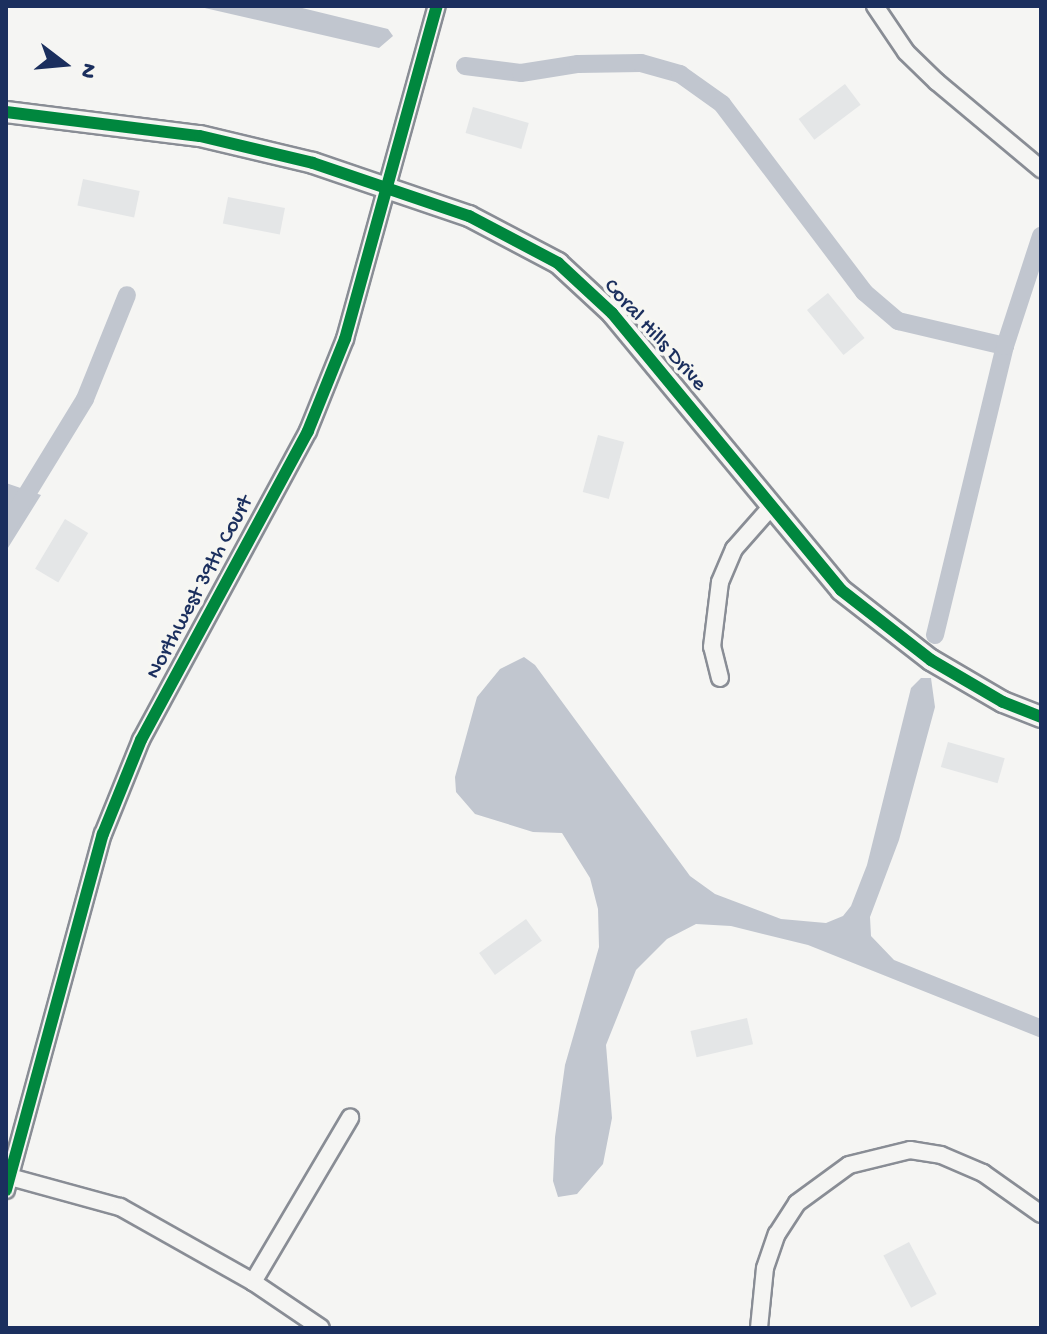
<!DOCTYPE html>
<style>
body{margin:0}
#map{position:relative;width:1047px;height:1334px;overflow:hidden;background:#f5f5f3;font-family:"Gochi Hand",sans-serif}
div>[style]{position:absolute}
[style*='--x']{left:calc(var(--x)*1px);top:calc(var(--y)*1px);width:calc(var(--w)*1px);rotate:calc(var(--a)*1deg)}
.green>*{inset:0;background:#e4e6e7;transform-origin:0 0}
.water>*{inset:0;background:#c1c6cf}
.canal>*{height:18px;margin:-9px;padding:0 9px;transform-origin:9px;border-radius:9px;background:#c1c6cf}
.roads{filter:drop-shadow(2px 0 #898d95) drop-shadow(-2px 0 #898d95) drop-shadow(0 2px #898d95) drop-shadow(0 -2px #898d95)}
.minor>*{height:16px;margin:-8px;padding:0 8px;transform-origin:8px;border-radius:8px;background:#f5f5f3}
.tertiary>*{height:20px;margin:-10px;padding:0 10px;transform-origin:10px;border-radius:10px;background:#f5f5f3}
.cycleway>*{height:12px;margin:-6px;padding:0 6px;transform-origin:6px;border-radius:6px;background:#00873e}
span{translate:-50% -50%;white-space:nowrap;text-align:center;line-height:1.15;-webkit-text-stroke:7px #f6f6f2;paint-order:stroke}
.street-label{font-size:22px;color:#1b2f5e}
.frame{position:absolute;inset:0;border:8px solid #1b2f5e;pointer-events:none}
.north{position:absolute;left:24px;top:24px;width:80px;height:80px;-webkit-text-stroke:6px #f6f6f2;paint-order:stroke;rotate:106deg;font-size:22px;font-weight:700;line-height:32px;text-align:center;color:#1b2f5e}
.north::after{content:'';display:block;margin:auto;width:28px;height:36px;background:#1b2f5e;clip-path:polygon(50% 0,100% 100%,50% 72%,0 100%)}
</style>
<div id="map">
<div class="green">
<i style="left:845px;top:84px;width:26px;height:58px;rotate:53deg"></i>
<i style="left:473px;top:107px;width:58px;height:27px;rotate:16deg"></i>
<i style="left:83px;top:179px;width:58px;height:27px;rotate:12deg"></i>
<i style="left:228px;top:197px;width:58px;height:27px;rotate:11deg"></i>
<i style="left:828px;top:293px;width:58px;height:27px;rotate:51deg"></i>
<i style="left:598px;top:435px;width:27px;height:59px;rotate:15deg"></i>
<i style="left:65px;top:519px;width:27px;height:58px;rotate:31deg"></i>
<i style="left:948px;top:742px;width:59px;height:26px;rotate:16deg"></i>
<i style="left:526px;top:919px;width:27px;height:58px;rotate:54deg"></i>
<i style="left:747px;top:1018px;width:27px;height:58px;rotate:77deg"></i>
<i style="left:909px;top:1242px;width:59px;height:29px;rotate:62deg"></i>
</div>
<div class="water">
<i style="clip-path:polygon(196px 6px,294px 6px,388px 29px,393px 36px,379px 48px)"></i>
<i style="clip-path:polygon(6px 483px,41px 495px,6px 551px)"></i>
<i style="clip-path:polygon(524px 657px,535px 665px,690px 876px,715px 894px,781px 919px,826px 923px,843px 916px,851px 906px,867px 865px,911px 688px,921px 678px,931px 678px,935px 707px,899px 840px,870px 917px,871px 936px,894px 960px,1041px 1019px,1041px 1038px,808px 945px,731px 926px,696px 924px,667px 939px,636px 970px,606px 1045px,612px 1118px,603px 1164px,577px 1194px,558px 1197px,553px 1181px,555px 1137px,565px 1065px,599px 947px,598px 909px,590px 878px,562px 833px,533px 832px,475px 814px,456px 792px,455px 777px,477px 697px,500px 669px)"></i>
</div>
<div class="canal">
<i style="--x:465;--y:66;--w:56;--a:7.1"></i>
<i style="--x:521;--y:73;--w:58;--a:-9"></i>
<i style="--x:578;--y:64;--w:63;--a:-0.9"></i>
<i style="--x:641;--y:63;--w:41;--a:15.8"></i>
<i style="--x:680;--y:74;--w:52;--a:35.5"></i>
<i style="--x:722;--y:104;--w:236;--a:52.9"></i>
<i style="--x:864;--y:292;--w:45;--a:40.5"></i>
<i style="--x:898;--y:321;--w:110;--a:13.2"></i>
<i style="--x:6;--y:528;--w:151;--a:-58.5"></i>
<i style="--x:85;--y:399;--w:112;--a:-68"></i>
<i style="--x:935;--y:635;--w:297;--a:-76.4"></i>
<i style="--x:1005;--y:346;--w:116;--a:-71.9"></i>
</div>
<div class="roads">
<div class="minor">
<i style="--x:875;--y:6;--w:55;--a:56"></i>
<i style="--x:906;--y:52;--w:43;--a:44.1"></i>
<i style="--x:937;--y:82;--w:136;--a:39.9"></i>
<i style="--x:720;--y:678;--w:32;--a:-104"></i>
<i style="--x:712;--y:647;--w:65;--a:-83"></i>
<i style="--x:720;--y:582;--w:36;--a:-67"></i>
<i style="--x:734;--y:549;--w:56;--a:-48.6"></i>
<i style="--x:10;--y:1177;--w:114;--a:15.3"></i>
<i style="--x:120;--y:1207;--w:153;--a:29.4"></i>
<i style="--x:253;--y:1282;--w:82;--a:34.1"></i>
<i style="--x:6;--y:1190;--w:369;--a:-74.8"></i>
<i style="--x:103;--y:834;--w:101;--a:-68"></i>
<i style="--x:141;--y:740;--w:351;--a:-61.6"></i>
<i style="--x:308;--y:431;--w:99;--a:-68.1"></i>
<i style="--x:345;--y:339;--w:345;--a:-74.6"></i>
<i style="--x:253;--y:1282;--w:191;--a:-59.4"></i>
<i style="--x:759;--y:1328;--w:60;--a:-84.3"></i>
<i style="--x:765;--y:1268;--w:36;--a:-71"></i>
<i style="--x:777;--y:1234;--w:37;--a:-57"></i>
<i style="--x:797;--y:1203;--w:64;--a:-36.2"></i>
<i style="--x:849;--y:1165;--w:63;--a:-13.8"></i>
<i style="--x:910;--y:1150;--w:31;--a:9"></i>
<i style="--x:941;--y:1155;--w:46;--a:23.2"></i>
<i style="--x:983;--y:1173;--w:71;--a:35.3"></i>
</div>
<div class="tertiary">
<i style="--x:6;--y:112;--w:195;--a:7.1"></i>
<i style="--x:200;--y:136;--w:116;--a:13.4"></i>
<i style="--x:313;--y:163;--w:165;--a:18.8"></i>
<i style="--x:469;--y:216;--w:101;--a:27.8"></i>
<i style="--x:558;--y:263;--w:74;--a:42.8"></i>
<i style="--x:612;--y:313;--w:359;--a:50.4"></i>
<i style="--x:841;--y:590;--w:114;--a:37.9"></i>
<i style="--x:931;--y:660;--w:83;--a:30.3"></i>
<i style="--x:1003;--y:702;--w:41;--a:21.5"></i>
</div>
</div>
<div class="cycleway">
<i style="--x:6;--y:112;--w:195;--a:7.1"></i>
<i style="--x:200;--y:136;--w:116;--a:13.4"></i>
<i style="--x:313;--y:163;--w:165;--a:18.8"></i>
<i style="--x:469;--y:216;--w:101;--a:27.8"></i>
<i style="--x:558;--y:263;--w:74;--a:42.8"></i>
<i style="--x:612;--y:313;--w:359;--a:50.4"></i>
<i style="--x:841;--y:590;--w:114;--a:37.9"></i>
<i style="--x:931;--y:660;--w:83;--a:30.3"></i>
<i style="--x:1003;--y:702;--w:41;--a:21.5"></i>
<i style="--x:6;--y:1190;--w:369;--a:-74.8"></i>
<i style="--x:103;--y:834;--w:101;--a:-68"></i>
<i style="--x:141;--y:740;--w:351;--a:-61.6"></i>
<i style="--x:308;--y:431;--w:99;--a:-68.1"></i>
<i style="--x:345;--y:339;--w:345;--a:-74.6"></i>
</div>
<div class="street-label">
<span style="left:654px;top:336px;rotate:48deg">Coral Hills Drive</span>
<span style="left:201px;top:588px;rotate:-62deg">Northwest 39th Court</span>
</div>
<div class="frame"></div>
<div class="north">N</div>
</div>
